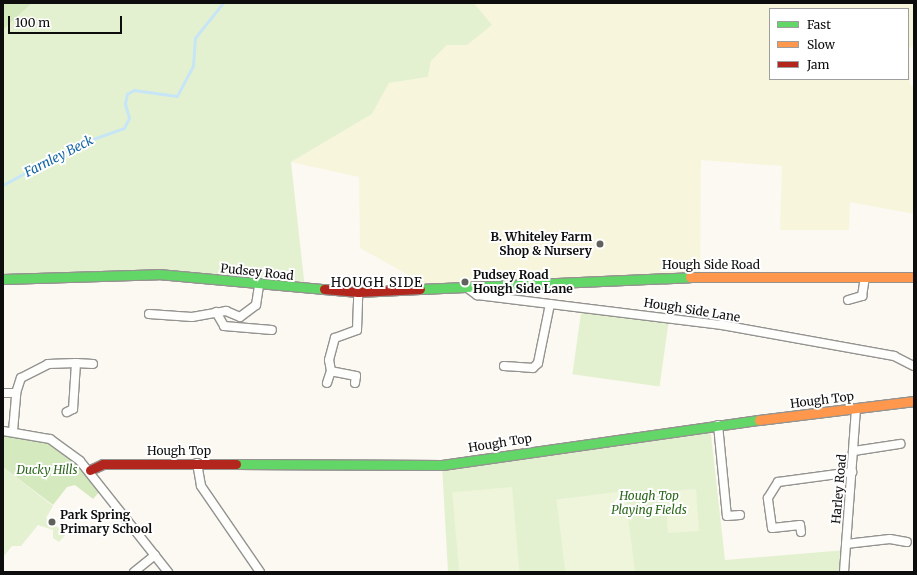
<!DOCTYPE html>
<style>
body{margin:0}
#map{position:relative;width:917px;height:575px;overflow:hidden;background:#fbf9f1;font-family:Merriweather,serif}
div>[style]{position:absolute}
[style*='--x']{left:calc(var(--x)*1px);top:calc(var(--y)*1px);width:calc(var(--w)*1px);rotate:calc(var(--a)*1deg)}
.farmland>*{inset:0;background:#f8f5dd}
.green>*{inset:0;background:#e4f1d0;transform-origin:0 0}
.forest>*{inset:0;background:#d4e9be}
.pitch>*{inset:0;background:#eef5da;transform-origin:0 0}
.stream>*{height:2.5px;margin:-1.25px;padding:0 1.25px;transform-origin:1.25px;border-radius:1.25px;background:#c6e5f6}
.roads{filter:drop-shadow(1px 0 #949390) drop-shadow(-1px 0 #949390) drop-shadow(0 1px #949390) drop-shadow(0 -1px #949390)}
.street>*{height:8px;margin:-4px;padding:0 4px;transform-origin:4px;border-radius:4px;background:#fefefd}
.fast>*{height:9px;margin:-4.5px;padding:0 4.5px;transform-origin:4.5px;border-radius:4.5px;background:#63d668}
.slow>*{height:9px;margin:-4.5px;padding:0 4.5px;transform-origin:4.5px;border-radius:4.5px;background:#ff974d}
.jam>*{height:9px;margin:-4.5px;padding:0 4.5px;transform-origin:4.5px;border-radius:4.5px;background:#b3261e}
.dots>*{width:11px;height:11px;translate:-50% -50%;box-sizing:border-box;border:2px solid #fff;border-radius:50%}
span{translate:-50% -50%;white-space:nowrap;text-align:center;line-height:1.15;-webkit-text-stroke:4px #fff;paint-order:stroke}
.poi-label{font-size:12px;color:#0d0d0d;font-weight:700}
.right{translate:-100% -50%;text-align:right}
.left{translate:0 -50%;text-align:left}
.street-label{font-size:12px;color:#0d0d0d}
.park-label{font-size:12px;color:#2b671b;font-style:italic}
.water-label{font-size:13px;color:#1264a3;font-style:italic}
.neighbourhood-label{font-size:13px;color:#0d0d0d;letter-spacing:1px}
.frame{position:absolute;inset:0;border:4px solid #0d0d0d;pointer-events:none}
.legend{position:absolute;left:769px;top:8px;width:140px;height:72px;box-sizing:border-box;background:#fff;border:1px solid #9e9e9e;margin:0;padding:5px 7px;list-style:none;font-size:12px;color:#0d0d0d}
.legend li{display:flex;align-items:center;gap:8px;height:20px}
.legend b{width:20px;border:1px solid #9e9e9e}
.scale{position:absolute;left:8px;top:16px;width:114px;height:18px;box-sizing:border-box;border:2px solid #0d0d0d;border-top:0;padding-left:5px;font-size:12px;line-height:14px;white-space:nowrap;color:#0d0d0d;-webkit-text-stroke:3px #fff;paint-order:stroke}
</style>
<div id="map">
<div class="farmland">
<i style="clip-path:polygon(evenodd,474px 3px,914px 3px,914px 46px,909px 48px,910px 85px,914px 86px,914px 214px,850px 202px,849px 230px,780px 230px,782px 166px,701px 160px,700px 277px,422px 289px,421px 282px,360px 248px,359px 177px,291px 162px,372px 114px,389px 83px,428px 77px,431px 61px,447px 45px,467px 45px,491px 25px,474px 3px,770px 9px,908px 9px,908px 79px,770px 79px,770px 9px)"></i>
</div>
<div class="green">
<i style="clip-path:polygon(32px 3px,474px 3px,492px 25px,467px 45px,447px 45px,431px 61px,428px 77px,389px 83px,372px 114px,291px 162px,305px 289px,209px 279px,3px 279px,3px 30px)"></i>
<i style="left:582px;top:306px;width:88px;height:69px;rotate:8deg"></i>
<i style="clip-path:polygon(710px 426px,725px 560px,846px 550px,846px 572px,448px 572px,442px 465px)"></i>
<i style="clip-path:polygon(3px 467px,53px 506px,46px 518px,66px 534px,59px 542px,53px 538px,53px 530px,38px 525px,21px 546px,12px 546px,3px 557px)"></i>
</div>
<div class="forest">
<i style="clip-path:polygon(3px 3px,32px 3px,3px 30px)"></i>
<i style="clip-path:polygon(3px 435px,46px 441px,61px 450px,78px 462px,100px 491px,93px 499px,75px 485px,67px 487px,53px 505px,3px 467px)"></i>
</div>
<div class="pitch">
<i style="left:512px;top:487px;width:85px;height:60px;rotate:85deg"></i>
<i style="left:696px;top:489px;width:42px;height:31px;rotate:86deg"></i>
<i style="left:625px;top:491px;width:82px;height:69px;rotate:83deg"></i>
</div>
<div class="stream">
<i style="--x:3;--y:185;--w:83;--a:-28.7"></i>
<i style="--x:76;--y:145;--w:51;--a:-19.5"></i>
<i style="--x:124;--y:128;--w:11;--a:-63"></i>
<i style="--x:129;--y:118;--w:15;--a:-106"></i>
<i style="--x:125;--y:104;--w:10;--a:-79"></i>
<i style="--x:127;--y:94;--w:8;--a:-30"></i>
<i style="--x:134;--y:90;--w:43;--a:7.9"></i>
<i style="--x:177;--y:96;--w:34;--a:-62"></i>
<i style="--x:193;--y:66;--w:28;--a:-86"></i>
<i style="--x:195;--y:38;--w:45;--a:-51.3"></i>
</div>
<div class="roads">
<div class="street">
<i style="--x:466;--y:287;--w:14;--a:36"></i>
<i style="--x:477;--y:295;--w:247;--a:7"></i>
<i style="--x:722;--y:325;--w:175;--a:10.2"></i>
<i style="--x:894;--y:356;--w:22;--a:27"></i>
<i style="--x:848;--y:300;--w:15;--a:-16"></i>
<i style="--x:862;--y:296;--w:19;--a:-81"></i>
<i style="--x:216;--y:312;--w:16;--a:60"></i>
<i style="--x:224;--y:326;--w:48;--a:4.8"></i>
<i style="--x:149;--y:314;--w:43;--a:4"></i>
<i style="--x:192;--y:317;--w:35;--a:-10"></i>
<i style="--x:226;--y:311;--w:15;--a:23"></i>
<i style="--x:240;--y:317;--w:20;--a:-37"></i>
<i style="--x:256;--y:305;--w:20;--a:-81"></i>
<i style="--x:76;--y:363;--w:17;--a:3"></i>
<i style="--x:504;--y:366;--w:29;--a:4"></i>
<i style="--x:533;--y:368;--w:7;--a:-45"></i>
<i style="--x:538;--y:363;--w:60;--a:-78.5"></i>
<i style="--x:327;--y:383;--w:13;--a:-72"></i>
<i style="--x:355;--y:383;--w:7;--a:-82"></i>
<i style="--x:356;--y:376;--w:25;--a:-169"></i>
<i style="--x:331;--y:371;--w:11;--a:-100"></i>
<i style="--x:329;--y:360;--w:23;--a:-75"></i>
<i style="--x:335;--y:338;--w:23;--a:-20"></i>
<i style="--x:357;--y:330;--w:38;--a:-88"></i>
<i style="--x:3;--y:393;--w:13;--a:0"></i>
<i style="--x:718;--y:425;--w:91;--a:84.4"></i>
<i style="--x:727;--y:516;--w:13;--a:-4"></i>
<i style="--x:3;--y:431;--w:48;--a:9.7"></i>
<i style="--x:50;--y:439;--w:37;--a:36"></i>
<i style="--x:80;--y:461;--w:142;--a:51.6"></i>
<i style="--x:13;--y:431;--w:38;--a:-85"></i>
<i style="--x:16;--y:393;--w:16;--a:-72"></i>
<i style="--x:21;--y:378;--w:30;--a:-27"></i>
<i style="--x:48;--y:364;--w:28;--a:-2"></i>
<i style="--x:76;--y:363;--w:46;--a:93.7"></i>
<i style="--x:73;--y:409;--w:7;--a:153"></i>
<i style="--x:854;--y:451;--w:47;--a:-8.7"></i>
<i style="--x:197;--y:463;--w:23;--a:80"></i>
<i style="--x:201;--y:486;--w:104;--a:55.5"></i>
<i style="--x:801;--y:532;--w:7;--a:-98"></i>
<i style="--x:800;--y:525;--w:28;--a:174"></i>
<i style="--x:772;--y:528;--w:30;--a:-98"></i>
<i style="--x:768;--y:498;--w:19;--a:-58"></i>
<i style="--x:778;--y:482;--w:75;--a:-7.7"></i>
<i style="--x:846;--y:544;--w:44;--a:-6.5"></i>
<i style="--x:890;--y:539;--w:17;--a:10"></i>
<i style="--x:134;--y:572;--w:27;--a:-39"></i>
<i style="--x:844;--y:572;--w:164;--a:-85.8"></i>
</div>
<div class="fast">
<i style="--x:3;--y:279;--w:155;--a:-1.8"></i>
<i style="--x:158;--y:274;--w:167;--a:5.2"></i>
<i style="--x:420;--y:289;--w:270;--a:-2.5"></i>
<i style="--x:236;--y:464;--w:206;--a:0.3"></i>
<i style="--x:442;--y:465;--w:320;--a:-8.1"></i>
</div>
<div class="slow">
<i style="--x:690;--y:277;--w:224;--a:0"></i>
<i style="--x:759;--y:420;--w:156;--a:-7"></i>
</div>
<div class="jam">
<i style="--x:324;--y:289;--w:34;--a:5"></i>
<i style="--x:358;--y:292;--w:62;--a:-2.8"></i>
<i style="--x:90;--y:470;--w:14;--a:-25"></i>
<i style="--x:103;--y:464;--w:133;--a:0"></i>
</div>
</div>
<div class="dots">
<i style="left:600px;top:244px;background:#60605d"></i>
<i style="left:465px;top:282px;background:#60605d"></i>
<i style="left:52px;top:522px;background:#60605d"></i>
</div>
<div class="poi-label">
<span class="right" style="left:592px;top:244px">B. Whiteley Farm<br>Shop &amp; Nursery</span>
<span class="left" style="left:473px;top:282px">Pudsey Road<br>Hough Side Lane</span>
<span class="left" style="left:60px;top:522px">Park Spring<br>Primary School</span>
</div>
<div class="street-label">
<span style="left:711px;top:265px">Hough Side Road</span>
<span style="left:257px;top:272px;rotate:6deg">Pudsey Road</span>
<span style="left:692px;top:310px;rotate:9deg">Hough Side Lane</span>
<span style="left:822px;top:400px;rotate:-7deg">Hough Top</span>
<span style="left:500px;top:443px;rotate:-9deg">Hough Top</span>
<span style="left:179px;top:451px">Hough Top</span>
<span style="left:839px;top:489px;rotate:-85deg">Harley Road</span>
</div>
<div class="park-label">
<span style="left:47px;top:470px">Ducky Hills</span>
<span style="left:649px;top:503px">Hough Top<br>Playing Fields</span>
</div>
<div class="water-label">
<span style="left:59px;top:157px;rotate:-27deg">Farnley Beck</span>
</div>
<div class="neighbourhood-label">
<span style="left:377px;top:283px">HOUGH SIDE</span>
</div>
<div class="frame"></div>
<ul class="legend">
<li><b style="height:5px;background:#63d668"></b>Fast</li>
<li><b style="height:5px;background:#ff974d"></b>Slow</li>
<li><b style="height:5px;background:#b3261e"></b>Jam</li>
</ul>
<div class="scale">100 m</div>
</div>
